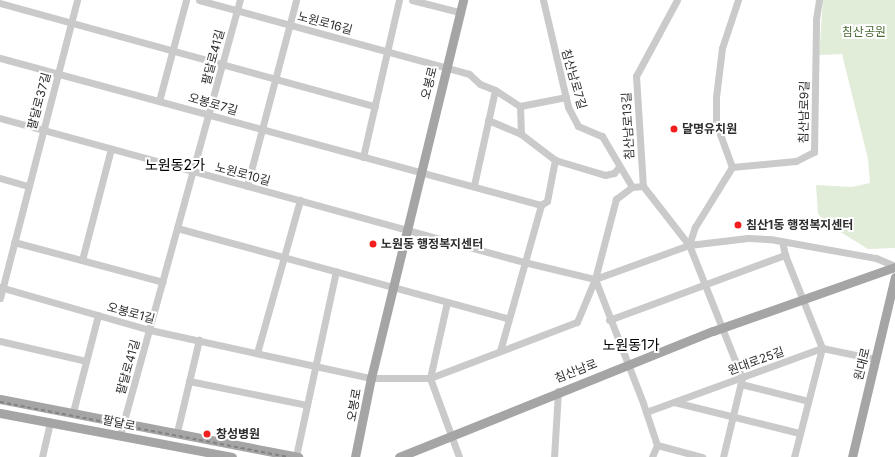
<!DOCTYPE html>
<meta charset="utf-8">
<style>
body{margin:0}
#map{position:relative;width:895px;height:457px;overflow:hidden;background:#fff;font-family:Inter,"Noto Sans KR",sans-serif}
div>[style]{position:absolute}
[style*='--x']{left:calc(var(--x)*1px);top:calc(var(--y)*1px);width:calc(var(--w)*1px);rotate:calc(var(--a)*1deg)}
.green>*{inset:0;background:#e1ecd9}
.minor>*{height:7px;margin:-3.5px;padding:0 3.5px;transform-origin:3.5px;border-radius:3.5px;background:#cacaca}
.major>*{height:9px;margin:-4.5px;padding:0 4.5px;transform-origin:4.5px;border-radius:4.5px;background:#a5a5a5}
.rail>*{height:1.5px;margin-top:-0.75px;transform-origin:0;background:repeating-linear-gradient(90deg,#828282 0 4px,transparent 0 7px)}
.dots>*{width:11px;height:11px;translate:-50% -50%;box-sizing:border-box;border:2px solid #fff;border-radius:50%}
span{translate:-50% -50%;white-space:nowrap;text-align:center;line-height:1.15;-webkit-text-stroke:4px #fff;paint-order:stroke}
.street-label{font-size:12px;color:#2d2d2d}
.park-label{font-size:12px;color:#4c6c37}
.poi-label{font-size:12px;color:#2d2d2d;font-weight:700}
.left{translate:0 -50%;text-align:left}
.quarter-label{font-size:14px;color:#000}
</style>
<div id="map">
<div class="green">
<i style="clip-path:polygon(823px 0,895px 0,895px 248px,868px 249px,829px 225px,818px 214px,816px 185px,852px 187px,870px 183px,868px 159px,842px 54px,819px 55px)"></i>
</div>
<div class="minor">
<i style="--x:199;--y:0;--w:280;--a:15.3"></i>
<i style="--x:469;--y:74;--w:15;--a:42"></i>
<i style="--x:480;--y:84;--w:16;--a:22"></i>
<i style="--x:495;--y:90;--w:30;--a:33"></i>
<i style="--x:520;--y:106;--w:47;--a:-11.1"></i>
<i style="--x:412;--y:0;--w:49;--a:14.3"></i>
<i style="--x:543;--y:0;--w:110;--a:76.8"></i>
<i style="--x:568;--y:107;--w:21;--a:62"></i>
<i style="--x:578;--y:126;--w:26;--a:23"></i>
<i style="--x:602;--y:136;--w:59;--a:59.5"></i>
<i style="--x:677;--y:0;--w:86;--a:118.3"></i>
<i style="--x:636;--y:76;--w:110;--a:86.4"></i>
<i style="--x:643;--y:186;--w:75;--a:52.1"></i>
<i style="--x:0;--y:3;--w:389;--a:15.4"></i>
<i style="--x:0;--y:58;--w:561;--a:15.2"></i>
<i style="--x:159;--y:101;--w:105;--a:-75"></i>
<i style="--x:520;--y:106;--w:28;--a:88"></i>
<i style="--x:0;--y:118;--w:543;--a:15.37"></i>
<i style="--x:524;--y:262;--w:73;--a:13.5"></i>
<i style="--x:488;--y:120;--w:36;--a:23"></i>
<i style="--x:521;--y:134;--w:43;--a:37.4"></i>
<i style="--x:555;--y:160;--w:52;--a:16.7"></i>
<i style="--x:605;--y:175;--w:9;--a:-13"></i>
<i style="--x:614;--y:173;--w:8;--a:-50"></i>
<i style="--x:363;--y:157;--w:161;--a:-77.1"></i>
<i style="--x:732;--y:167;--w:47;--a:-110"></i>
<i style="--x:716;--y:123;--w:26;--a:-90"></i>
<i style="--x:716;--y:97;--w:49;--a:-83"></i>
<i style="--x:722;--y:48;--w:51;--a:-71.6"></i>
<i style="--x:0;--y:178;--w:29;--a:16"></i>
<i style="--x:474;--y:185;--w:97;--a:-77.5"></i>
<i style="--x:247;--y:186;--w:192;--a:-75.2"></i>
<i style="--x:177;--y:228;--w:342;--a:15.3"></i>
<i style="--x:782;--y:241;--w:14;--a:78"></i>
<i style="--x:785;--y:255;--w:100;--a:68.3"></i>
<i style="--x:822;--y:348;--w:113;--a:104.4"></i>
<i style="--x:14;--y:242;--w:154;--a:15"></i>
<i style="--x:82;--y:260;--w:115;--a:-75.4"></i>
<i style="--x:595;--y:279;--w:100;--a:-19.9"></i>
<i style="--x:689;--y:245;--w:59;--a:-6.8"></i>
<i style="--x:748;--y:238;--w:22;--a:3"></i>
<i style="--x:770;--y:239;--w:108;--a:10.2"></i>
<i style="--x:876;--y:258;--w:21;--a:23"></i>
<i style="--x:595;--y:279;--w:133;--a:68.8"></i>
<i style="--x:643;--y:403;--w:44;--a:71.6"></i>
<i style="--x:657;--y:445;--w:13;--a:113"></i>
<i style="--x:0;--y:287;--w:156;--a:16"></i>
<i style="--x:150;--y:330;--w:226;--a:12.3"></i>
<i style="--x:371;--y:378;--w:59;--a:0"></i>
<i style="--x:430;--y:378;--w:157;--a:-20.9"></i>
<i style="--x:577;--y:322;--w:47;--a:-67.3"></i>
<i style="--x:595;--y:279;--w:83;--a:-75.3"></i>
<i style="--x:616;--y:199;--w:20;--a:-37"></i>
<i style="--x:632;--y:187;--w:11;--a:-5"></i>
<i style="--x:0;--y:298;--w:308;--a:-75.5"></i>
<i style="--x:447;--y:302;--w:78;--a:102.6"></i>
<i style="--x:430;--y:378;--w:84;--a:69.8"></i>
<i style="--x:609;--y:320;--w:188;--a:-20.3"></i>
<i style="--x:0;--y:341;--w:88;--a:13.1"></i>
<i style="--x:500;--y:351;--w:152;--a:-74.3"></i>
<i style="--x:541;--y:205;--w:7;--a:-34"></i>
<i style="--x:547;--y:201;--w:42;--a:-79"></i>
<i style="--x:257;--y:353;--w:159;--a:-74.3"></i>
<i style="--x:189;--y:381;--w:120;--a:11.5"></i>
<i style="--x:741;--y:384;--w:69;--a:14.2"></i>
<i style="--x:674;--y:402;--w:129;--a:13.9"></i>
<i style="--x:73;--y:412;--w:100;--a:-75.5"></i>
<i style="--x:646;--y:412;--w:187;--a:-20"></i>
<i style="--x:822;--y:348;--w:54;--a:11.7"></i>
<i style="--x:177;--y:432;--w:95;--a:-76.6"></i>
<i style="--x:120;--y:435;--w:451;--a:-74.6"></i>
<i style="--x:657;--y:445;--w:47;--a:14.9"></i>
<i style="--x:296;--y:456;--w:189;--a:-77.8"></i>
<i style="--x:42;--y:457;--w:36;--a:-77"></i>
<i style="--x:554;--y:457;--w:66;--a:-86.5"></i>
<i style="--x:723;--y:457;--w:81;--a:-76.5"></i>
<i style="--x:742;--y:378;--w:143;--a:-111.7"></i>
<i style="--x:689;--y:245;--w:19;--a:-72"></i>
<i style="--x:695;--y:227;--w:70;--a:-58.3"></i>
<i style="--x:732;--y:167;--w:64;--a:-5.4"></i>
<i style="--x:796;--y:161;--w:20;--a:-27"></i>
<i style="--x:814;--y:152;--w:133;--a:-89.1"></i>
<i style="--x:816;--y:19;--w:19;--a:-81"></i>
</div>
<div class="major">
<i style="--x:0;--y:399;--w:304;--a:11"></i>
<i style="--x:0;--y:413;--w:236;--a:10.7"></i>
<i style="--x:355;--y:457;--w:81;--a:-78.6"></i>
<i style="--x:371;--y:378;--w:389;--a:-76.3"></i>
<i style="--x:399;--y:457;--w:338;--a:-21.9"></i>
<i style="--x:713;--y:331;--w:193;--a:-19.4"></i>
<i style="--x:852;--y:457;--w:185;--a:-76.6"></i>
</div>
<div class="rail">
<i style="--x:0;--y:402;--w:294;--a:10.8"></i>
</div>
<div class="dots">
<i style="left:674px;top:129px;background:#f31f1f"></i>
<i style="left:738px;top:225px;background:#f31f1f"></i>
<i style="left:373px;top:244px;background:#f31f1f"></i>
<i style="left:207px;top:434px;background:#f31f1f"></i>
</div>
<div class="street-label">
<span style="left:325px;top:23px;rotate:15deg">노원로16길</span>
<span style="left:213px;top:57px;rotate:-75deg">팔달로41길</span>
<span style="left:574px;top:79px;rotate:74deg">침산남로7길</span>
<span style="left:429px;top:83px;rotate:-76deg">오봉로</span>
<span style="left:39px;top:101px;rotate:-75deg">팔달로37길</span>
<span style="left:213px;top:104px;rotate:16deg">오봉로7길</span>
<span style="left:804px;top:112px;rotate:-89deg">침산남로9길</span>
<span style="left:628px;top:126px;rotate:-93deg">침산남로13길</span>
<span style="left:243px;top:174px;rotate:15deg">노원로10길</span>
<span style="left:131px;top:313px;rotate:15deg">오봉로1길</span>
<span style="left:756px;top:361px;rotate:-20deg">원대로25길</span>
<span style="left:862px;top:364px;rotate:-76deg">원대로</span>
<span style="left:128px;top:367px;rotate:-74deg">팔달로41길</span>
<span style="left:576px;top:371px;rotate:-21deg">침산남로</span>
<span style="left:354px;top:405px;rotate:-80deg">오봉로</span>
<span style="left:119px;top:423px;rotate:12deg">팔달로</span>
</div>
<div class="park-label">
<span style="left:864px;top:32px">침산공원</span>
</div>
<div class="poi-label">
<span class="left" style="left:682px;top:129px">달명유치원</span>
<span class="left" style="left:746px;top:225px">침산1동 행정복지센터</span>
<span class="left" style="left:381px;top:244px">노원동 행정복지센터</span>
<span class="left" style="left:216px;top:434px">창성병원</span>
</div>
<div class="quarter-label">
<span style="left:175px;top:165px">노원동2가</span>
<span style="left:631px;top:345px">노원동1가</span>
</div>
</div>
